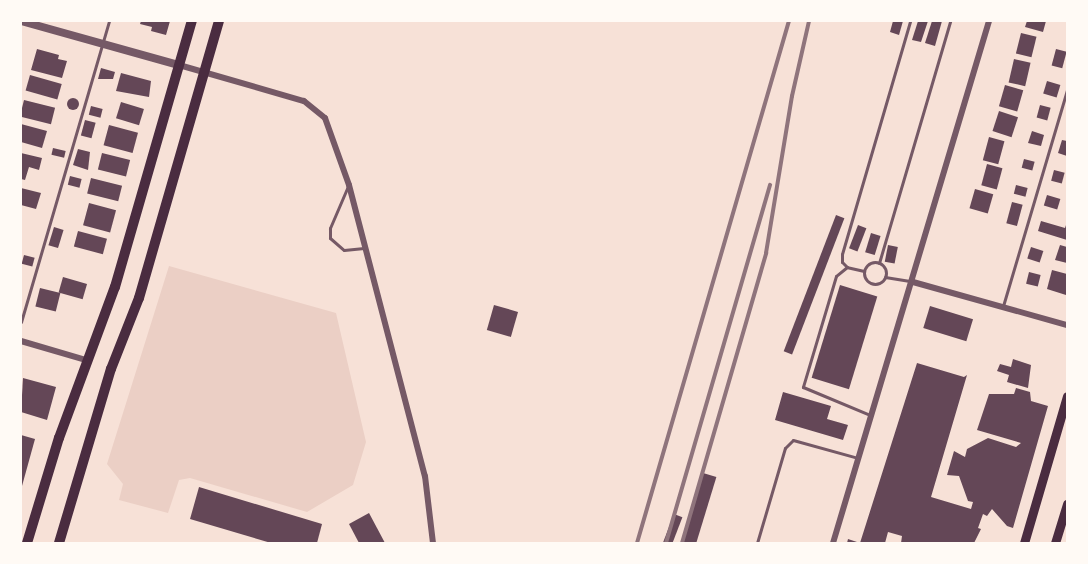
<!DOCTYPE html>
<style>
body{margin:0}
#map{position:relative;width:1088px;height:564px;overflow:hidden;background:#f7e1d7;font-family:"IBM Plex Sans",sans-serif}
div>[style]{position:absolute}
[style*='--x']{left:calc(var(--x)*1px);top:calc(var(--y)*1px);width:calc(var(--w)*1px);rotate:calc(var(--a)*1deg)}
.green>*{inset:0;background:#ebcfc5}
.building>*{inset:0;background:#644757;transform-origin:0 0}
.round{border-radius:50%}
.service>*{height:3px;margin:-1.5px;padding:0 1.5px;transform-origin:1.5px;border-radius:1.5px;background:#755966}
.service>.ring{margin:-1.5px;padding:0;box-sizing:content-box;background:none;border:3px solid #755966;border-radius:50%}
.minor>*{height:6px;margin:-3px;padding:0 3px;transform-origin:3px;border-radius:3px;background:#755966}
.tertiary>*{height:8px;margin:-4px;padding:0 4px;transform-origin:4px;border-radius:4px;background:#755966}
.secondary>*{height:9px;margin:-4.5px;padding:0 4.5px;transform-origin:4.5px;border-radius:4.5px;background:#4a2c40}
.primary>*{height:10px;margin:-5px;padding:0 5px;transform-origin:5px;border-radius:5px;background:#4a2c40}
.rail>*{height:4px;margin:-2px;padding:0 2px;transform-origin:2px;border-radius:2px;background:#8f747c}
span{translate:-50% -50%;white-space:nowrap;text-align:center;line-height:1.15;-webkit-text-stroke:4.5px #fffaf5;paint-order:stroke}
.frame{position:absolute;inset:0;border:22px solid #fffaf5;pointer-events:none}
</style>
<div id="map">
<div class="green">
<i style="clip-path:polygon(169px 266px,336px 313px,366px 442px,353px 485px,307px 512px,190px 478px,179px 480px,168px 513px,119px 500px,123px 484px,107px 464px)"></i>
</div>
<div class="building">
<i style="clip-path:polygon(141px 21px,170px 21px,166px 35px,151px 31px,152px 27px,140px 24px)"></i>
<i style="clip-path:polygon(893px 21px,903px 21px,899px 35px,890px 32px)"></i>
<i style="clip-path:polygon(918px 21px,928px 21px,921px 42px,912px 40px)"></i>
<i style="clip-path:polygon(932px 21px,942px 21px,935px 46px,925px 43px)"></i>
<i style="clip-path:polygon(1027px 21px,1046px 21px,1043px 32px,1025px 27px)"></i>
<i style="left:1021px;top:33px;width:16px;height:21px;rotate:14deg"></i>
<i style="clip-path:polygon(37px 49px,59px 55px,58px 59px,67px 61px,62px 78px,31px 70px)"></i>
<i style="left:1056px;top:49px;width:11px;height:17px;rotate:15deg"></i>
<i style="left:1014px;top:59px;width:17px;height:24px;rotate:13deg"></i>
<i style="clip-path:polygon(101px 68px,115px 72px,113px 79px,98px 79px)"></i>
<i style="clip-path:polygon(121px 73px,151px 81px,149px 97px,116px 91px)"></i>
<i style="left:30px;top:75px;width:33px;height:16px;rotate:16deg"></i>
<i style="left:1047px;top:81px;width:14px;height:13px;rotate:17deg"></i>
<i style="left:1005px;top:85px;width:19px;height:22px;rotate:16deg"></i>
<i class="round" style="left:67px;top:98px;width:12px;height:12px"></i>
<i style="left:24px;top:100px;width:32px;height:17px;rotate:14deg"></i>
<i style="left:121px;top:102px;width:24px;height:17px;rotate:17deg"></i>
<i style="left:1040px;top:105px;width:11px;height:13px;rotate:15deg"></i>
<i style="left:91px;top:106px;width:12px;height:9px;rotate:14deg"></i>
<i style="left:999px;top:111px;width:20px;height:21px;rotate:18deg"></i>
<i style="left:85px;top:120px;width:11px;height:16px;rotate:15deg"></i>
<i style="clip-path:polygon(21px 124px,47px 131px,42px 148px,21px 142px)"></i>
<i style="left:109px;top:125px;width:30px;height:21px;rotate:15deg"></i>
<i style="clip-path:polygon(1032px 131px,1044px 135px,1041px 146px,1028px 143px)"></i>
<i style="left:989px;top:137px;width:16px;height:24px;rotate:15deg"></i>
<i style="clip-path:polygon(1062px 140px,1067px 141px,1067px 156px,1058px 153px)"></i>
<i style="left:53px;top:148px;width:13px;height:7px;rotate:13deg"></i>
<i style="clip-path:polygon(78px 149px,90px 152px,88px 170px,73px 165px)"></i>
<i style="clip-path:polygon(21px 153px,42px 158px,39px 170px,29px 167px,25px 180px,21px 179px)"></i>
<i style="left:102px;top:153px;width:29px;height:17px;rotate:14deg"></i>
<i style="left:1024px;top:159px;width:11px;height:9px;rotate:15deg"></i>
<i style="left:987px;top:164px;width:16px;height:22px;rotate:15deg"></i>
<i style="left:1054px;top:170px;width:11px;height:11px;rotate:15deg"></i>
<i style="left:70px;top:176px;width:12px;height:9px;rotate:14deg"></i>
<i style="left:91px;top:178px;width:32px;height:16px;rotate:14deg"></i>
<i style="left:1016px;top:185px;width:12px;height:9px;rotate:14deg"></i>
<i style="clip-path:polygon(21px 188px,41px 193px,36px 209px,21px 205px)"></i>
<i style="left:975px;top:189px;width:19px;height:20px;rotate:16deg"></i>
<i style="left:1047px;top:195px;width:14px;height:11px;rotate:17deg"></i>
<i style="left:1012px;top:202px;width:11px;height:22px;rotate:15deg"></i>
<i style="left:89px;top:203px;width:28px;height:23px;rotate:15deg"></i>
<i style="left:836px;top:215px;width:9px;height:146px;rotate:21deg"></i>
<i style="clip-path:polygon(1041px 221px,1065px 228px,1067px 222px,1067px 240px,1038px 231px)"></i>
<i style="left:858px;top:225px;width:9px;height:25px;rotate:21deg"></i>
<i style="left:54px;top:227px;width:10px;height:19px;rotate:17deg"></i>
<i style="left:78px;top:231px;width:30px;height:16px;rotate:15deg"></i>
<i style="left:871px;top:233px;width:10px;height:20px;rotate:17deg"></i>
<i style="left:888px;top:245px;width:10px;height:17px;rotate:11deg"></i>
<i style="clip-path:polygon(1060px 245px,1067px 247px,1067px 263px,1055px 260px)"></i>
<i style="left:1031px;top:247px;width:13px;height:12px;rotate:18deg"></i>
<i style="left:24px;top:255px;width:11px;height:9px;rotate:15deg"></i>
<i style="clip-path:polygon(1052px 270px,1067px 274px,1066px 295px,1047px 289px)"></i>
<i style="left:1029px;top:272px;width:12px;height:12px;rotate:14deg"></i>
<i style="left:63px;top:277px;width:25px;height:16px;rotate:16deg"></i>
<i style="left:840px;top:285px;width:39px;height:97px;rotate:17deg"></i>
<i style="left:40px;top:288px;width:21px;height:19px;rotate:14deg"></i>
<i style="left:494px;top:305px;width:25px;height:26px;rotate:16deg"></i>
<i style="left:930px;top:306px;width:45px;height:23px;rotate:17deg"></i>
<i style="clip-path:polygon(1013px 359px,1031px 365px,1028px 388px,1007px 382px,1009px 375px,997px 371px,1000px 364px,1011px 367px)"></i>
<i style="clip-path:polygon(917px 363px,964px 377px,967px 375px,931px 497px,971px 509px,973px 502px,968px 501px,959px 476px,947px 475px,954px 451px,965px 457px,967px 449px,988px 438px,1016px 447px,1021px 443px,977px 430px,989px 394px,1014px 394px,1016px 388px,1030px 392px,1031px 401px,1048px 406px,1013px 528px,1007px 526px,992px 509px,987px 516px,983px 514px,978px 528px,981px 529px,974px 543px,901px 543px,902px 536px,888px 532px,885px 543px,847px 543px,848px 539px,860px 543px)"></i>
<i style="clip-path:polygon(23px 378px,56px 387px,47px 420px,21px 412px)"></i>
<i style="clip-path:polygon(783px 392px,831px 406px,827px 419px,848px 425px,843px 440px,775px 420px)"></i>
<i style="clip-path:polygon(21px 435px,35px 439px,22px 486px,21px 486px)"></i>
<i style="left:703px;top:473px;width:14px;height:73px;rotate:17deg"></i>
<i style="clip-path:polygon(199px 487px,322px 524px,317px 543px,271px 543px,190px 519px)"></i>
<i style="clip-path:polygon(369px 513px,385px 543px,359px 543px,349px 524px)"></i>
<i style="left:674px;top:514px;width:9px;height:30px;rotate:21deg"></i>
</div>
<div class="service">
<i style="--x:348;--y:186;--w:46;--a:113.2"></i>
<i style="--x:330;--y:228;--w:10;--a:90"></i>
<i style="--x:330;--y:238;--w:18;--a:41"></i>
<i style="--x:344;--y:250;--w:20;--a:-6"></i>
<i class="ring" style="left:864px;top:262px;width:19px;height:19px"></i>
<i style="--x:879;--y:263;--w:252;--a:-73.6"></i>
<i style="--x:847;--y:267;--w:14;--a:141"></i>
<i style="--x:836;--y:276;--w:116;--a:106.6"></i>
<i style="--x:803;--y:387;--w:73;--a:22.7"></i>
<i style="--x:864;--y:271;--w:17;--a:-167"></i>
<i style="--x:847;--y:267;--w:7;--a:-135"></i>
<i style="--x:842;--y:262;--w:8;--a:-90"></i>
<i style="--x:842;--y:254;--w:243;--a:-73.7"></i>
<i style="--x:885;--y:277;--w:25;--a:9"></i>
<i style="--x:1003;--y:306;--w:225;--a:-73.5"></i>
<i style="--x:21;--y:322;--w:314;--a:-73.7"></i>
<i style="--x:757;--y:543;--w:99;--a:-73.6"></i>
<i style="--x:785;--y:448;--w:11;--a:-45"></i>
<i style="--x:793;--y:440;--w:67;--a:15.5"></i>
</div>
<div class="minor">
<i style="--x:179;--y:65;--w:130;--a:16.1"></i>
<i style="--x:304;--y:101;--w:27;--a:39"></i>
<i style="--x:325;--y:118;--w:71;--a:70.3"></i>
<i style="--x:349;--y:185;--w:301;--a:75.4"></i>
<i style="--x:425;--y:476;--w:67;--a:83.2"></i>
<i style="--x:913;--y:282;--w:160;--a:15.6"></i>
<i style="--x:21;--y:341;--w:68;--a:16.3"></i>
<i style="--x:833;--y:543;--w:545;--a:-73.36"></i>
</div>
<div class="tertiary">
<i style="--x:21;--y:21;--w:164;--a:15.6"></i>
</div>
<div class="secondary">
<i style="--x:1024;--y:543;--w:153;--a:-73.7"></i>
<i style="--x:1055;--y:543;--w:41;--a:-72.9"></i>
</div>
<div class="primary">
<i style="--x:27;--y:543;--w:110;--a:-73.1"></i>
<i style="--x:59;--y:438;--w:161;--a:-69.7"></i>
<i style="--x:115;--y:287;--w:277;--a:-73.9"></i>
<i style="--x:59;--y:543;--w:182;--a:-73.4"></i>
<i style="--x:111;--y:369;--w:76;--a:-68.5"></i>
<i style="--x:139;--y:298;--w:288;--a:-73.9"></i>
</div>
<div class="rail">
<i style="--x:637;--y:543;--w:544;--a:-73.77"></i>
<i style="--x:666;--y:543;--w:373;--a:-73.8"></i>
<i style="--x:682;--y:543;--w:302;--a:-73.8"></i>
<i style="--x:766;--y:253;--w:159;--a:-80.6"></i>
<i style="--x:792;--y:96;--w:77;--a:-77.2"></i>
</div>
<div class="frame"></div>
</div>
